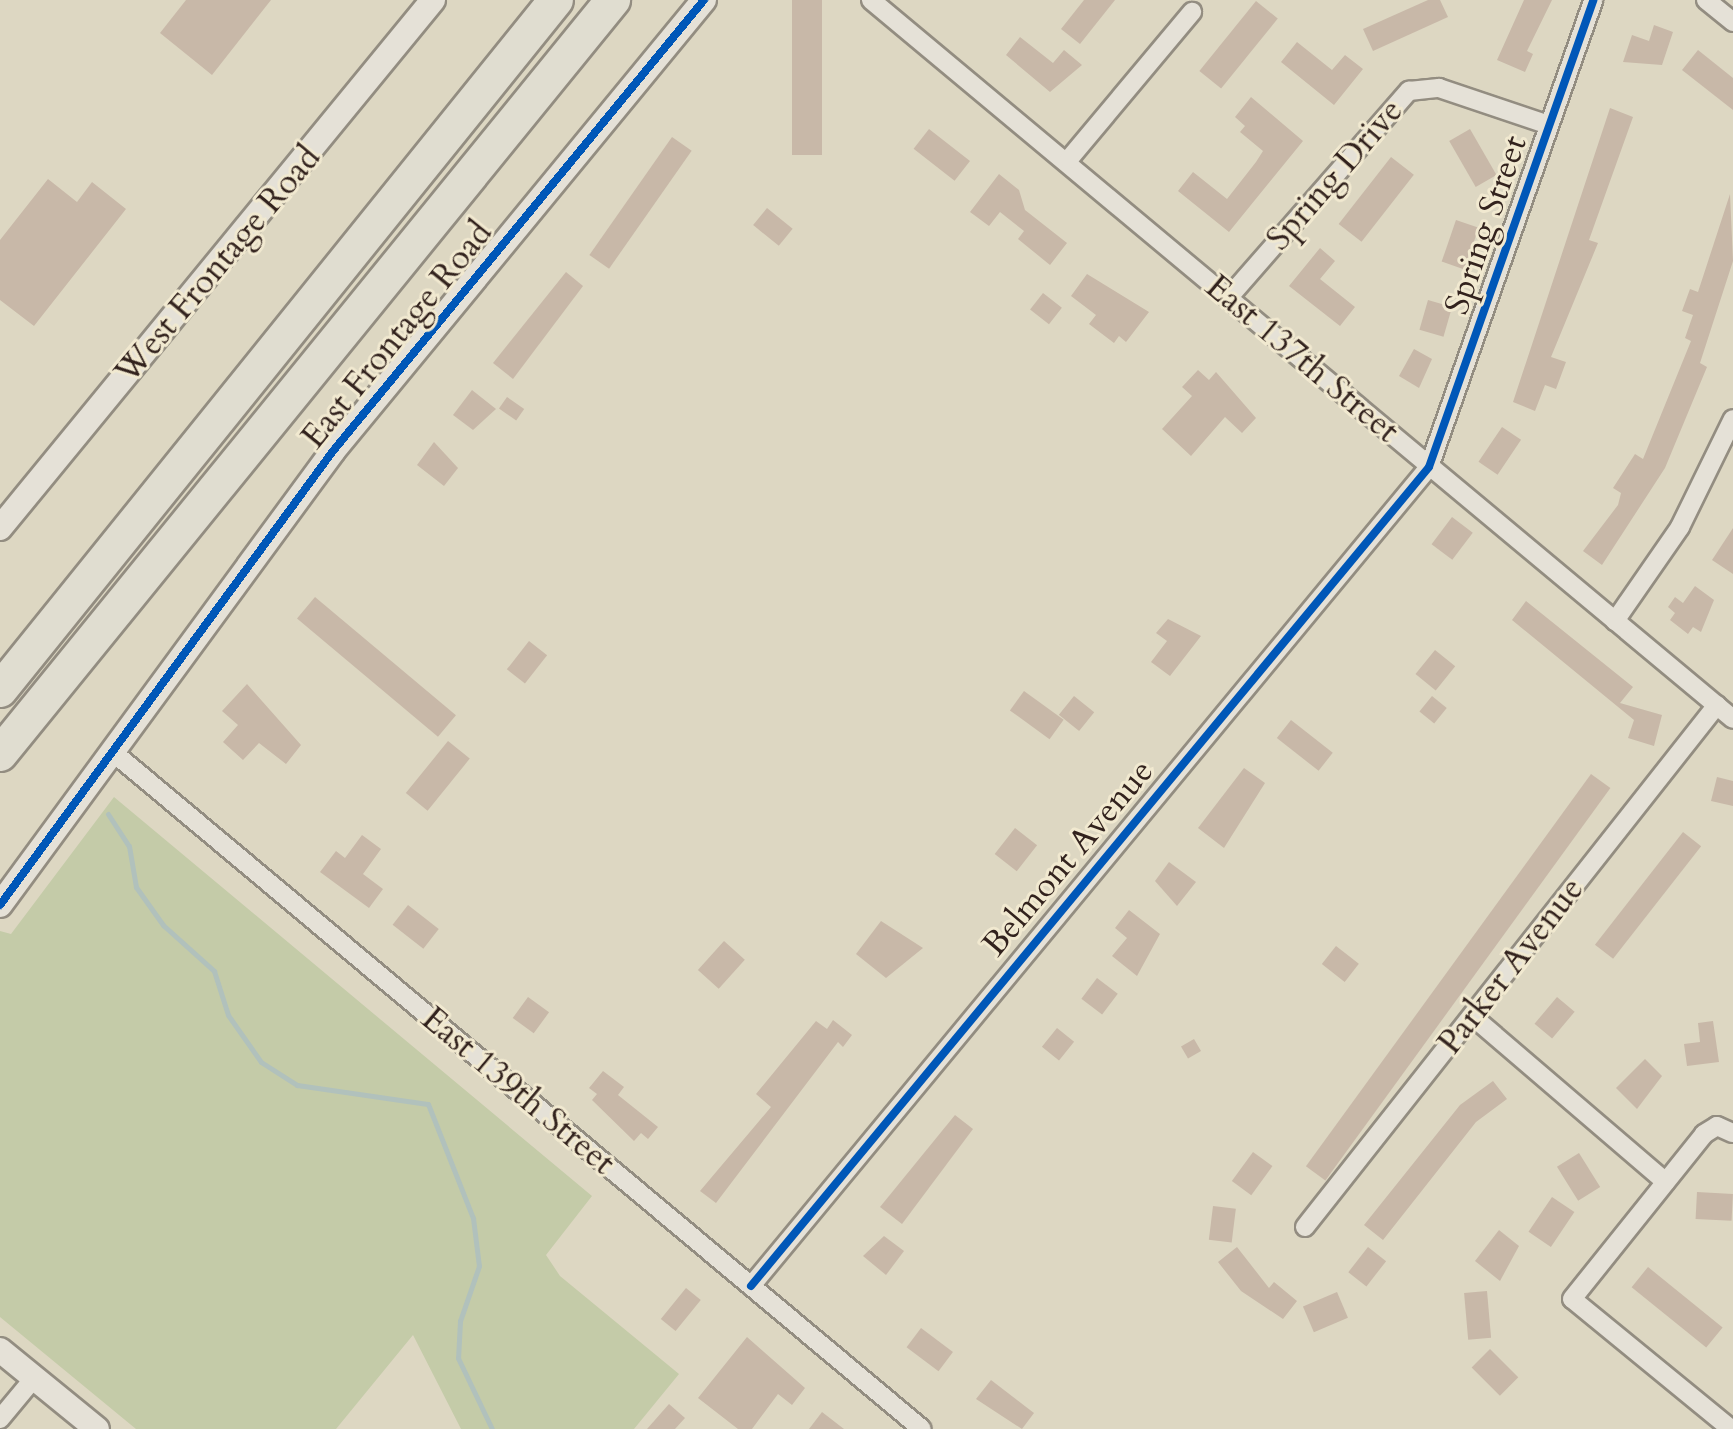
<!DOCTYPE html>
<style>
body{margin:0}
#map{position:relative;width:1733px;height:1429px;overflow:hidden;background:#ddd7c2;font-family:Cardo,serif}
div>[style]{position:absolute}
[style*='--x']{left:calc(var(--x)*1px);top:calc(var(--y)*1px);width:calc(var(--w)*1px);rotate:calc(var(--a)*1deg)}
.green>*{inset:0;background:#c4cba8}
.stream>*{height:5px;margin:-2.5px;padding:0 2.5px;transform-origin:2.5px;border-radius:2.5px;background:#b1c1bc}
.building>*{inset:0;background:#c8b8a8;transform-origin:0 0}
.roads{filter:drop-shadow(2px 0 #938d81) drop-shadow(-2px 0 #938d81) drop-shadow(0 2px #938d81) drop-shadow(0 -2px #938d81)}
.minor>*{height:18px;margin:-9px;padding:0 9px;transform-origin:9px;border-radius:9px;background:#e5e1d7}
.tertiary>*{height:24px;margin:-12px;padding:0 12px;transform-origin:12px;border-radius:12px;background:#e5e1d7}
.motorway>*{height:34px;margin:-17px;padding:0 17px;transform-origin:17px;border-radius:17px;background:#e0ddd0}
.cycleway>*{height:8px;margin:-4px;padding:0 4px;transform-origin:4px;border-radius:4px;background:#0057b8}
span{translate:-50% -50%;white-space:nowrap;text-align:center;line-height:1.15;-webkit-text-stroke:6px #f1e9d0;paint-order:stroke}
.street-label{font-size:34px;color:#32221d}
</style>
<div id="map">
<div class="green">
<i style="clip-path:polygon(114px 797px,592px 1196px,546px 1255px,560px 1276px,679px 1374px,634px 1429px,461px 1429px,413px 1335px,336px 1429px,136px 1429px,0 1317px,0 931px,11px 934px)"></i>
</div>
<div class="stream">
<i style="--x:108;--y:814;--w:38;--a:57"></i>
<i style="--x:129;--y:846;--w:42;--a:80.3"></i>
<i style="--x:136;--y:887;--w:47;--a:54.6"></i>
<i style="--x:163;--y:925;--w:69;--a:42"></i>
<i style="--x:214;--y:971;--w:46;--a:72.3"></i>
<i style="--x:228;--y:1015;--w:57;--a:54.9"></i>
<i style="--x:261;--y:1062;--w:43;--a:32.6"></i>
<i style="--x:297;--y:1085;--w:132;--a:8.3"></i>
<i style="--x:428;--y:1104;--w:123;--a:68.5"></i>
<i style="--x:473;--y:1218;--w:48;--a:82.9"></i>
<i style="--x:479;--y:1266;--w:58;--a:109.1"></i>
<i style="--x:460;--y:1321;--w:37;--a:93"></i>
<i style="--x:458;--y:1358;--w:79;--a:64.4"></i>
</div>
<div class="building">
<i style="clip-path:polygon(186px 0,271px 0,212px 75px,160px 33px)"></i>
<i style="left:792px;top:0;width:30px;height:155px"></i>
<i style="clip-path:polygon(1084px 0,1115px 0,1080px 44px,1061px 29px)"></i>
<i style="clip-path:polygon(1428px 0,1440px 0,1448px 17px,1373px 51px,1363px 29px)"></i>
<i style="clip-path:polygon(1524px 0,1552px 0,1527px 51px,1533px 54px,1525px 72px,1497px 60px)"></i>
<i style="left:1256px;top:1px;width:28px;height:90px;rotate:39deg"></i>
<i style="clip-path:polygon(1654px 25px,1673px 32px,1662px 65px,1623px 62px,1632px 35px,1649px 41px)"></i>
<i style="clip-path:polygon(1020px 37px,1053px 63px,1064px 50px,1082px 65px,1050px 92px,1006px 55px)"></i>
<i style="clip-path:polygon(1297px 42px,1332px 70px,1345px 55px,1363px 69px,1334px 105px,1281px 62px)"></i>
<i style="clip-path:polygon(1698px 50px,1733px 78px,1733px 110px,1682px 70px)"></i>
<i style="clip-path:polygon(1251px 97px,1303px 141px,1229px 232px,1178px 191px,1193px 172px,1227px 199px,1256px 162px,1263px 151px,1240px 132px,1245px 126px,1235px 117px)"></i>
<i style="clip-path:polygon(1610px 108px,1633px 117px,1589px 240px,1598px 243px,1551px 357px,1566px 362px,1556px 389px,1545px 385px,1535px 411px,1513px 402px)"></i>
<i style="left:929px;top:129px;width:52px;height:25px;rotate:38deg"></i>
<i style="left:1470px;top:129px;width:53px;height:24px;rotate:60deg"></i>
<i style="left:672px;top:137px;width:24px;height:144px;rotate:35deg"></i>
<i style="left:1391px;top:157px;width:29px;height:85px;rotate:38deg"></i>
<i style="clip-path:polygon(999px 174px,1019px 190px,1025px 210px,1067px 243px,1050px 265px,1018px 239px,1024px 231px,1000px 212px,989px 226px,970px 212px)"></i>
<i style="clip-path:polygon(48px 179px,77px 202px,92px 182px,126px 209px,34px 326px,0 300px,0 240px)"></i>
<i style="clip-path:polygon(1730px 194px,1733px 261px,1700px 363px,1707px 367px,1665px 468px,1602px 565px,1583px 551px,1618px 505px,1621px 493px,1613px 488px,1635px 454px,1643px 459px,1691px 341px,1685px 338px,1693px 315px,1682px 311px,1690px 289px,1698px 292px)"></i>
<i style="left:767px;top:208px;width:33px;height:22px;rotate:39deg"></i>
<i style="left:1456px;top:220px;width:24px;height:44px;rotate:19deg"></i>
<i style="clip-path:polygon(1320px 248px,1335px 261px,1320px 279px,1355px 307px,1340px 326px,1289px 286px)"></i>
<i style="clip-path:polygon(566px 272px,583px 286px,513px 379px,493px 363px)"></i>
<i style="clip-path:polygon(1087px 274px,1149px 312px,1126px 342px,1119px 336px,1114px 343px,1089px 324px,1096px 315px,1071px 296px)"></i>
<i style="left:1043px;top:293px;width:24px;height:21px;rotate:38deg"></i>
<i style="left:1428px;top:300px;width:25px;height:31px;rotate:16deg"></i>
<i style="clip-path:polygon(1414px 349px,1432px 359px,1419px 388px,1399px 376px)"></i>
<i style="clip-path:polygon(1198px 370px,1209px 380px,1216px 372px,1256px 418px,1242px 433px,1225px 417px,1191px 456px,1162px 429px,1192px 396px,1182px 387px)"></i>
<i style="clip-path:polygon(472px 390px,496px 409px,473px 430px,453px 415px)"></i>
<i style="left:507px;top:397px;width:21px;height:14px;rotate:35deg"></i>
<i style="left:1502px;top:427px;width:23px;height:42px;rotate:34deg"></i>
<i style="clip-path:polygon(434px 442px,458px 468px,444px 486px,417px 465px)"></i>
<i style="left:1452px;top:517px;width:26px;height:34px;rotate:37deg"></i>
<i style="clip-path:polygon(1733px 528px,1733px 574px,1712px 560px)"></i>
<i style="clip-path:polygon(1695px 586px,1714px 600px,1701px 632px,1693px 627px,1688px 634px,1670px 620px,1675px 613px,1668px 607px,1675px 597px,1683px 603px)"></i>
<i style="left:315px;top:597px;width:184px;height:28px;rotate:40deg"></i>
<i style="clip-path:polygon(1526px 601px,1633px 687px,1620px 703px,1662px 715px,1654px 746px,1628px 738px,1634px 720px,1512px 620px)"></i>
<i style="clip-path:polygon(1168px 619px,1201px 636px,1170px 676px,1151px 662px,1167px 641px,1156px 633px)"></i>
<i style="left:529px;top:641px;width:23px;height:36px;rotate:38deg"></i>
<i style="left:1435px;top:650px;width:26px;height:31px;rotate:39deg"></i>
<i style="clip-path:polygon(247px 684px,301px 745px,286px 764px,259px 743px,243px 760px,223px 742px,238px 725px,222px 711px)"></i>
<i style="left:1024px;top:691px;width:49px;height:24px;rotate:36deg"></i>
<i style="left:1074px;top:696px;width:26px;height:24px;rotate:39deg"></i>
<i style="left:1432px;top:696px;width:19px;height:20px;rotate:39deg"></i>
<i style="left:1291px;top:720px;width:53px;height:23px;rotate:38deg"></i>
<i style="left:448px;top:741px;width:28px;height:67px;rotate:39deg"></i>
<i style="clip-path:polygon(1244px 768px,1265px 783px,1224px 848px,1198px 828px)"></i>
<i style="left:1591px;top:774px;width:24px;height:485px;rotate:36deg"></i>
<i style="clip-path:polygon(1717px 777px,1733px 781px,1733px 806px,1711px 801px)"></i>
<i style="left:1015px;top:828px;width:28px;height:33px;rotate:38deg"></i>
<i style="left:1683px;top:832px;width:23px;height:143px;rotate:38deg"></i>
<i style="clip-path:polygon(362px 835px,381px 849px,363px 874px,383px 889px,369px 908px,320px 872px,336px 851px,345px 858px)"></i>
<i style="clip-path:polygon(1169px 862px,1196px 882px,1177px 906px,1155px 881px)"></i>
<i style="left:408px;top:905px;width:39px;height:25px;rotate:38deg"></i>
<i style="clip-path:polygon(1129px 910px,1160px 934px,1137px 976px,1112px 956px,1127px 938px,1115px 928px)"></i>
<i style="clip-path:polygon(881px 921px,923px 948px,886px 978px,856px 954px)"></i>
<i style="left:724px;top:941px;width:28px;height:39px;rotate:42deg"></i>
<i style="left:1336px;top:946px;width:29px;height:23px;rotate:38deg"></i>
<i style="left:1097px;top:978px;width:26px;height:26px;rotate:37deg"></i>
<i style="left:528px;top:997px;width:26px;height:26px;rotate:36deg"></i>
<i style="left:1557px;top:997px;width:23px;height:35px;rotate:40deg"></i>
<i style="clip-path:polygon(833px 1020px,852px 1035px,843px 1047px,838px 1042px,716px 1203px,700px 1191px,771px 1107px,756px 1094px,816px 1021px,827px 1029px)"></i>
<i style="clip-path:polygon(1713px 1021px,1719px 1062px,1687px 1066px,1684px 1044px,1700px 1042px,1698px 1023px)"></i>
<i style="left:1057px;top:1028px;width:22px;height:24px;rotate:39deg"></i>
<i style="left:1194px;top:1039px;width:14px;height:15px;rotate:60deg"></i>
<i style="clip-path:polygon(1645px 1059px,1662px 1076px,1637px 1109px,1616px 1088px)"></i>
<i style="clip-path:polygon(603px 1071px,624px 1087px,618px 1095px,658px 1127px,648px 1139px,641px 1133px,634px 1141px,592px 1100px,597px 1094px,589px 1088px)"></i>
<i style="clip-path:polygon(1493px 1081px,1507px 1099px,1476px 1122px,1383px 1240px,1364px 1225px,1460px 1105px)"></i>
<i style="clip-path:polygon(955px 1115px,973px 1129px,902px 1224px,880px 1207px)"></i>
<i style="left:1253px;top:1152px;width:24px;height:36px;rotate:36deg"></i>
<i style="left:1579px;top:1153px;width:40px;height:26px;rotate:58deg"></i>
<i style="left:1697px;top:1192px;width:36px;height:27px;rotate:3deg"></i>
<i style="left:1552px;top:1197px;width:27px;height:42px;rotate:34deg"></i>
<i style="left:1213px;top:1206px;width:23px;height:34px;rotate:7deg"></i>
<i style="clip-path:polygon(1499px 1230px,1519px 1246px,1500px 1281px,1475px 1261px)"></i>
<i style="clip-path:polygon(884px 1236px,904px 1251px,886px 1275px,863px 1256px)"></i>
<i style="clip-path:polygon(1237px 1247px,1269px 1288px,1274px 1282px,1297px 1301px,1283px 1319px,1241px 1291px,1218px 1262px)"></i>
<i style="left:1368px;top:1247px;width:23px;height:32px;rotate:38deg"></i>
<i style="left:1648px;top:1267px;width:96px;height:26px;rotate:39deg"></i>
<i style="left:686px;top:1288px;width:19px;height:40px;rotate:39deg"></i>
<i style="left:1487px;top:1291px;width:47px;height:23px;rotate:85deg"></i>
<i style="left:1337px;top:1292px;width:28px;height:37px;rotate:67deg"></i>
<i style="left:921px;top:1328px;width:40px;height:24px;rotate:37deg"></i>
<i style="clip-path:polygon(747px 1337px,805px 1388px,792px 1405px,778px 1394px,752px 1429px,738px 1429px,698px 1398px)"></i>
<i style="left:1490px;top:1349px;width:40px;height:26px;rotate:45deg"></i>
<i style="clip-path:polygon(991px 1380px,1034px 1413px,1022px 1429px,976px 1399px)"></i>
<i style="clip-path:polygon(669px 1404px,685px 1418px,675px 1429px,647px 1429px)"></i>
<i style="clip-path:polygon(822px 1412px,844px 1429px,809px 1429px)"></i>
</div>
<div class="roads">
<div class="minor">
<i style="--x:871;--y:0;--w:1122;--a:39.83"></i>
<i style="--x:1706;--y:0;--w:35;--a:39"></i>
<i style="--x:1069;--y:159;--w:192;--a:-50.1"></i>
<i style="--x:1229;--y:297;--w:274;--a:-48.9"></i>
<i style="--x:1409;--y:91;--w:30;--a:-6"></i>
<i style="--x:1439;--y:88;--w:116;--a:18.6"></i>
<i style="--x:1615;--y:621;--w:114;--a:-55.3"></i>
<i style="--x:1680;--y:527;--w:120;--a:-63.9"></i>
<i style="--x:114;--y:753;--w:1053;--a:39.92"></i>
<i style="--x:1472;--y:1016;--w:255;--a:40.6"></i>
<i style="--x:1305;--y:1227;--w:665;--a:-51.72"></i>
<i style="--x:751;--y:1286;--w:1063;--a:-50.38"></i>
<i style="--x:1429;--y:467;--w:495;--a:-70.6"></i>
<i style="--x:0;--y:1419;--w:53;--a:-50.3"></i>
<i style="--x:1731;--y:1429;--w:205;--a:-140.7"></i>
<i style="--x:1572;--y:1299;--w:211;--a:-51.3"></i>
<i style="--x:1704;--y:1134;--w:15;--a:-32"></i>
<i style="--x:1717;--y:1126;--w:17;--a:24"></i>
</div>
<div class="tertiary">
<i style="--x:0;--y:528;--w:683;--a:-50.65"></i>
<i style="--x:0;--y:905;--w:563;--a:-53.74"></i>
<i style="--x:333;--y:451;--w:584;--a:-50.56"></i>
<i style="--x:0;--y:1350;--w:125;--a:39.2"></i>
</div>
<div class="motorway">
<i style="--x:0;--y:690;--w:886;--a:-51.14"></i>
<i style="--x:0;--y:754;--w:972;--a:-50.89"></i>
</div>
</div>
<div class="cycleway">
<i style="--x:0;--y:905;--w:563;--a:-53.74"></i>
<i style="--x:333;--y:451;--w:584;--a:-50.56"></i>
<i style="--x:751;--y:1286;--w:1063;--a:-50.38"></i>
<i style="--x:1429;--y:467;--w:495;--a:-70.6"></i>
</div>
<div class="street-label">
<span style="left:1335px;top:175px;rotate:-49deg">Spring Drive</span>
<span style="left:1486px;top:225px;rotate:-71deg">Spring Street</span>
<span style="left:218px;top:265px;rotate:-50deg">West Frontage Road</span>
<span style="left:397px;top:335px;rotate:-51deg">East Frontage Road</span>
<span style="left:1302px;top:359px;rotate:40deg">East 137th Street</span>
<span style="left:1068px;top:858px;rotate:-50deg">Belmont Avenue</span>
<span style="left:1511px;top:966px;rotate:-52deg">Parker Avenue</span>
<span style="left:518px;top:1091px;rotate:40deg">East 139th Street</span>
</div>
</div>
